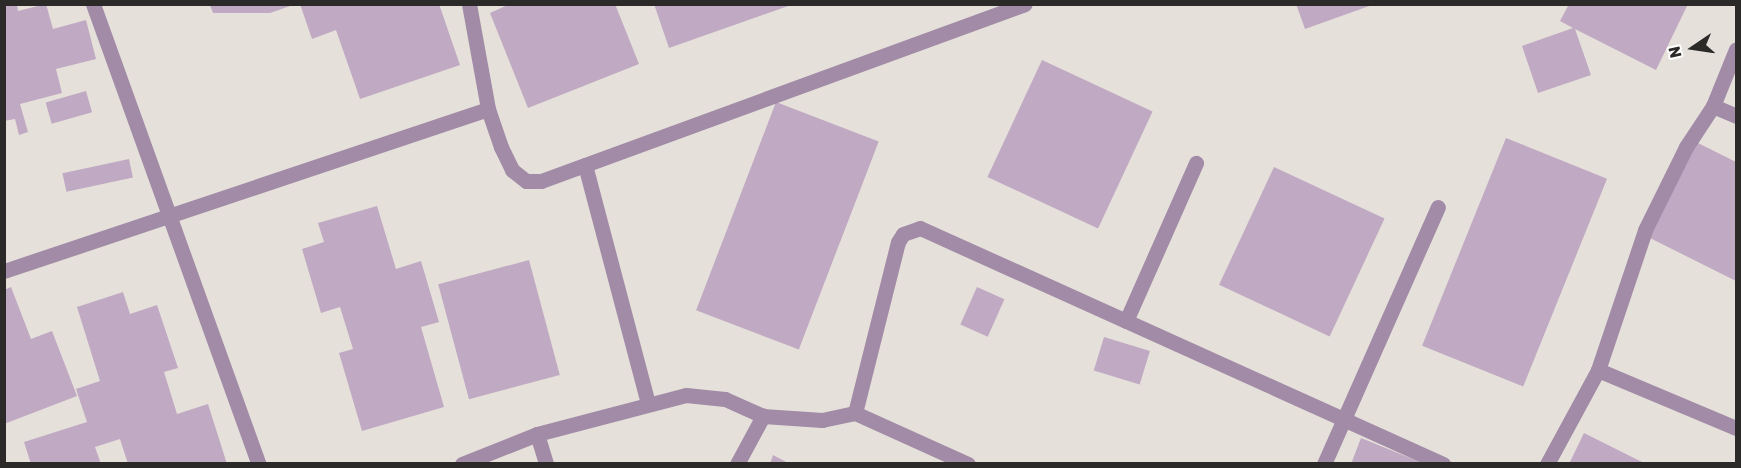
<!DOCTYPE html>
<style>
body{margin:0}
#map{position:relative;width:1741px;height:468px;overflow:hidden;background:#e6e0db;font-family:Rubik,sans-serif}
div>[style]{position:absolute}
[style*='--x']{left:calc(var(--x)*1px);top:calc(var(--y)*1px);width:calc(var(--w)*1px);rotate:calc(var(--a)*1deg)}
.building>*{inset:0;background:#c0a9c2;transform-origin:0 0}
.service>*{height:15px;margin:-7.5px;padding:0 7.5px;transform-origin:7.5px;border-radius:7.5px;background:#a18ba6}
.minor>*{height:15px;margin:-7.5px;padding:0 7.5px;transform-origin:7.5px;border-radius:7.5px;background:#a18ba6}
span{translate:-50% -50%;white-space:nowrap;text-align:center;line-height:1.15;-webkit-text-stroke:4.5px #fff;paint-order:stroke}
.frame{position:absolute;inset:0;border:6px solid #2c2a28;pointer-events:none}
.north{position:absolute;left:1663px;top:18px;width:60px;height:60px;-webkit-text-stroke:4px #fff;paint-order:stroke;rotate:257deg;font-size:16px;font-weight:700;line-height:24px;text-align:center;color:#2c2a28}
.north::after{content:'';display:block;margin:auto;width:21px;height:27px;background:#2c2a28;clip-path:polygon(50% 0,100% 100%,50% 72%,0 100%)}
</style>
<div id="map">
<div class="building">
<i style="clip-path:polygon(4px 4px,17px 4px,18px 11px,46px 4px,53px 29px,86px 20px,96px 59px,56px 69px,62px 93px,20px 104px,28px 132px,19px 135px,15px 119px,4px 121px)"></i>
<i style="clip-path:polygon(300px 4px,439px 4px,460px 65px,360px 99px,336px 30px,312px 39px)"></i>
<i style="clip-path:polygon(510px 4px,615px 4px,639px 64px,528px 108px,490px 13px)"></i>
<i style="clip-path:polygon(654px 4px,791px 4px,791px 5px,669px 48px)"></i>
<i style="clip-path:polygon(1296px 4px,1372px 4px,1372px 5px,1305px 29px)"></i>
<i style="clip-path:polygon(1569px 4px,1688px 4px,1656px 70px,1575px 29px,1591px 75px,1538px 93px,1522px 46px,1573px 28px,1560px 21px)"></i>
<i style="clip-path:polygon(210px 5px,293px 5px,270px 13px,213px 13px)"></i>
<i style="left:1042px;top:60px;width:122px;height:129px;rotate:25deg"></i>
<i style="left:86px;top:91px;width:22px;height:42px;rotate:74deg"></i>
<i style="left:776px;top:102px;width:110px;height:223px;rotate:21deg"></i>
<i style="left:1506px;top:138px;width:109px;height:224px;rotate:22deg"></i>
<i style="clip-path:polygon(1696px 142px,1736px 162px,1736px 281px,1650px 238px)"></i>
<i style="left:129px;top:159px;width:19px;height:68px;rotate:78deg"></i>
<i style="left:1274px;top:167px;width:122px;height:130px;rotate:25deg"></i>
<i style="clip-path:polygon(377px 206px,396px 269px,421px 261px,439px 322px,421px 327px,444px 407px,362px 431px,339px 353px,353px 349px,340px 307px,321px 313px,302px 249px,324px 242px,318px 223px)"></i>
<i style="left:529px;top:260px;width:119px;height:94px;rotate:75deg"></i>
<i style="clip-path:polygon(11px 287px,31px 339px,52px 331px,77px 396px,4px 424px,4px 290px)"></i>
<i style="left:977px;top:287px;width:30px;height:41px;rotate:24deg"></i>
<i style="clip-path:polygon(123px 292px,130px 314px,157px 305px,178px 368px,164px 372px,177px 414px,208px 404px,227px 464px,128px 464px,120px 439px,95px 447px,101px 464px,31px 464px,24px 442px,87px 422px,76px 389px,100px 381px,77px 307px)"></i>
<i style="left:1104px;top:337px;width:48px;height:35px;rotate:17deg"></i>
<i style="clip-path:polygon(1584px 433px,1646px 464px,1569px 464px)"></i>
<i style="clip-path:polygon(1361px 438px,1425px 464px,1351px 464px)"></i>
<i style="clip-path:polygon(773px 455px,790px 464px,770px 464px)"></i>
</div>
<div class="service">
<i style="--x:1713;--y:106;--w:25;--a:23"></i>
<i style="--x:1598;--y:370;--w:150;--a:22.8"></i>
</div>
<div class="minor">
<i style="--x:93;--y:4;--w:489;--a:70.2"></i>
<i style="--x:469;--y:4;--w:107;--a:79.7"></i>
<i style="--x:488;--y:109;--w:40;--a:71.1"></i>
<i style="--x:501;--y:147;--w:25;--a:64"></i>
<i style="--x:512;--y:170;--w:18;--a:38"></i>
<i style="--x:526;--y:181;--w:15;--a:0"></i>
<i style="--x:541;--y:181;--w:515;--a:-20.09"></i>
<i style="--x:585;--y:165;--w:246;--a:75.2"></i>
<i style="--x:4;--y:271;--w:510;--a:-18.51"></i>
<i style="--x:1126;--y:321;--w:173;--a:-66.1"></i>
<i style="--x:855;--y:413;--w:124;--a:24.3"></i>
<i style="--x:537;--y:434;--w:31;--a:73"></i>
<i style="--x:462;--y:464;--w:81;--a:-21.8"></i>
<i style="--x:537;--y:434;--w:154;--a:-14.7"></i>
<i style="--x:686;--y:395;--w:39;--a:6"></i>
<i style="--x:725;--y:399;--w:42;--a:24.1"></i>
<i style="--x:763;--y:416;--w:59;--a:3.9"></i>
<i style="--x:822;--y:420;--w:34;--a:-12"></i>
<i style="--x:855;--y:413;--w:176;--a:-75.9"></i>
<i style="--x:898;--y:242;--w:9;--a:-58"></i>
<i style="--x:903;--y:234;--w:18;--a:-19"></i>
<i style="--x:920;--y:228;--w:574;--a:24.29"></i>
<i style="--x:737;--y:464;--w:55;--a:-61.6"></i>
<i style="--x:1324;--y:464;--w:281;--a:-66.1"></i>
<i style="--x:1547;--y:464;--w:107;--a:-61.5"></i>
<i style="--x:1598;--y:370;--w:148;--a:-71.4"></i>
<i style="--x:1645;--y:230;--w:93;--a:-63.7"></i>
<i style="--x:1686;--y:147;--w:49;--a:-56.6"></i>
<i style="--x:1713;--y:106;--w:61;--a:-68"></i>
</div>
<div class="frame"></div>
<div class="north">N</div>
</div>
